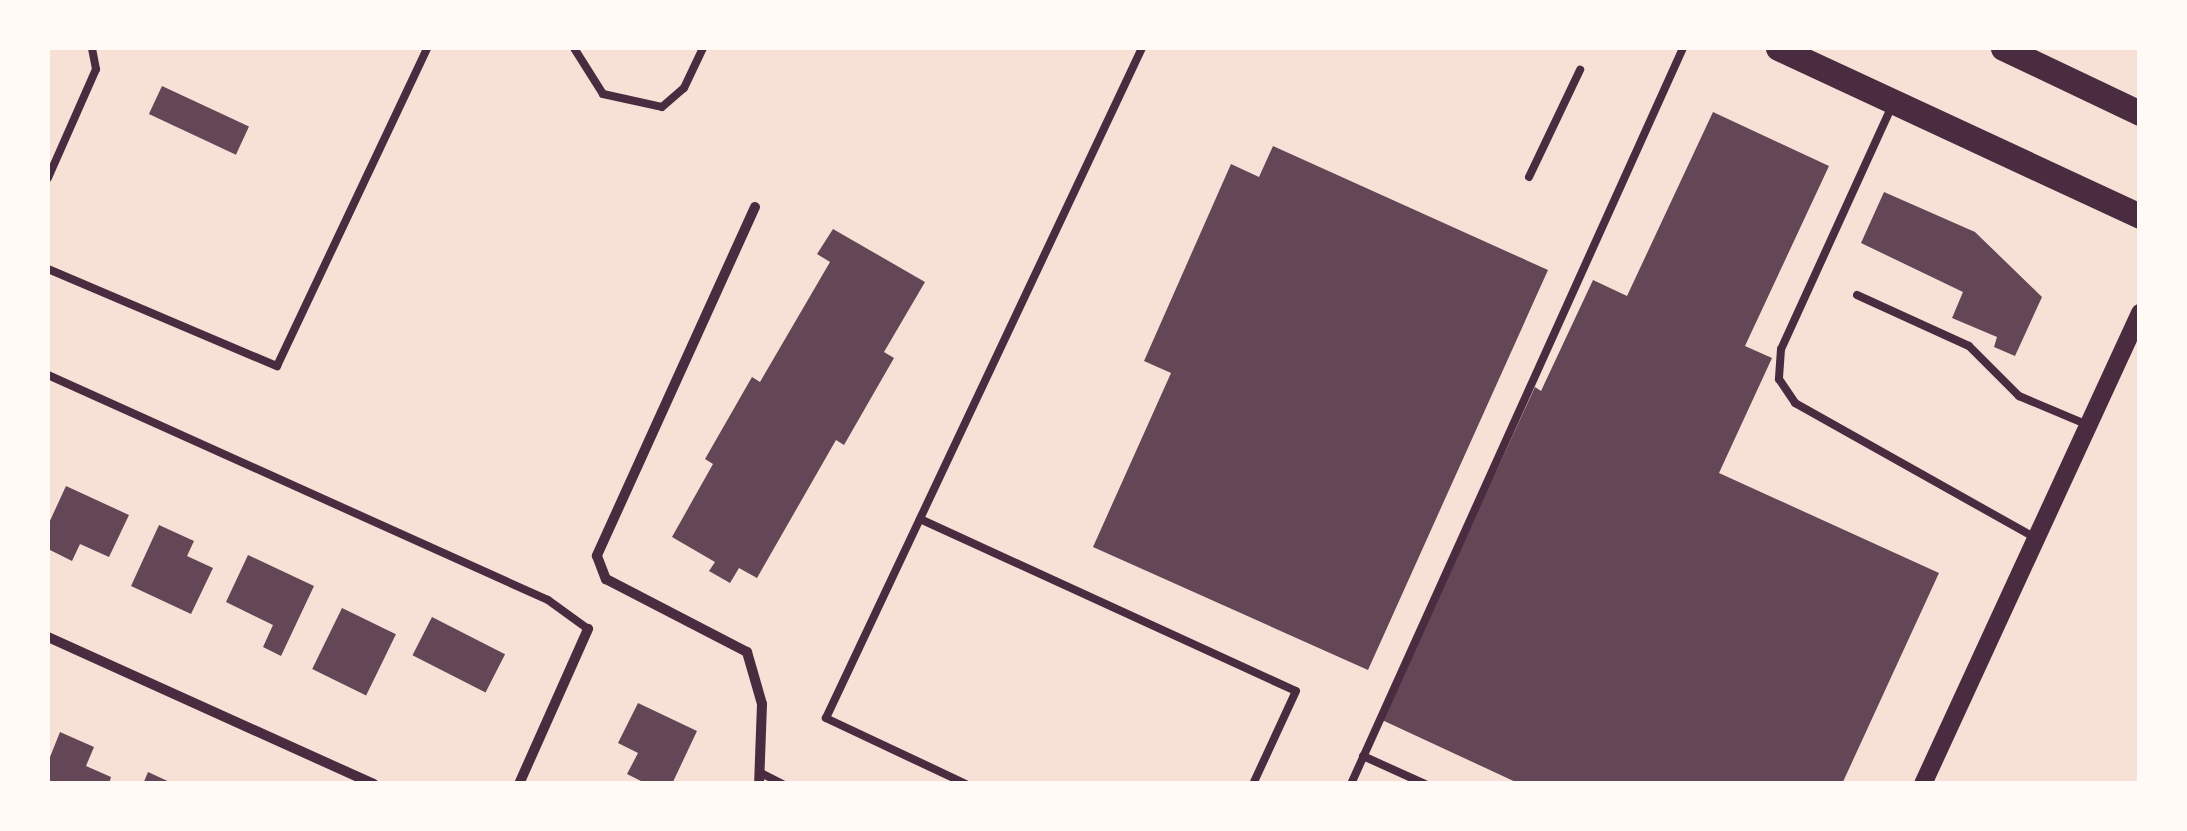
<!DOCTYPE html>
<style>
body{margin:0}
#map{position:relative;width:2187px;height:831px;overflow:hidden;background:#f7e1d7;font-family:"PT Sans Narrow",sans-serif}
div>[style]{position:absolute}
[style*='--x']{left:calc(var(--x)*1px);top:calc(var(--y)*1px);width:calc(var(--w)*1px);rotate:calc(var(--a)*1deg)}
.building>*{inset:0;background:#644757;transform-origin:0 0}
.service>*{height:8px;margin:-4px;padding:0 4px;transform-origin:4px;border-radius:4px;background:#4a2c40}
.minor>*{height:10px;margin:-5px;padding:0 5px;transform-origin:5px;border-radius:5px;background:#4a2c40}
.tertiary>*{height:18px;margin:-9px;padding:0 9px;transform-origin:9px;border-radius:9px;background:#4a2c40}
.primary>*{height:25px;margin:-12.5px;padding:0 12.5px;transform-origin:12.5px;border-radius:12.5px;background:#4a2c40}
span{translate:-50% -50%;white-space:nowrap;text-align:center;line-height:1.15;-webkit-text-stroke:9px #fffaf5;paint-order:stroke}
.frame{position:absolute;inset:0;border:50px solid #fffaf5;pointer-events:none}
</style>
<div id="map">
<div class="building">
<i style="left:162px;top:86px;width:96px;height:31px;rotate:25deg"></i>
<i style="clip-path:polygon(1713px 112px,1829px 166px,1745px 346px,1772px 358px,1719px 473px,1939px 573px,1842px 784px,1520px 784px,1382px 720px,1535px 387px,1541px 391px,1593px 280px,1627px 296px)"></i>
<i style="clip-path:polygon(1273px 146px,1548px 270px,1368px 670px,1093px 547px,1171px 373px,1144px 361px,1231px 164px,1259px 177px)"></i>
<i style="clip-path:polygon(1884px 192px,1975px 232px,2042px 297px,2015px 356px,1994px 347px,1997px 337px,1952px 318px,1963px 292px,1861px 243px)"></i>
<i style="clip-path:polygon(833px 229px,925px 282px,884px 352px,894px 358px,844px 445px,836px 440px,757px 578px,739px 568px,730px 583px,709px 571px,715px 562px,672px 537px,713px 464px,705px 459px,752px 377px,760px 382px,830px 262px,817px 254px)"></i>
<i style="clip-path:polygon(66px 486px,129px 515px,109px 557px,80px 544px,72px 561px,48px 549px,48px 525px)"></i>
<i style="clip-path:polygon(159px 525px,194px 541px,187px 556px,213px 568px,191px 614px,131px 586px)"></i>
<i style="clip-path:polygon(248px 555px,314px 586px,281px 656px,263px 647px,273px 625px,226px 602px)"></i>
<i style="left:342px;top:608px;width:60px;height:68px;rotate:26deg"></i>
<i style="left:432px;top:617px;width:82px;height:43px;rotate:27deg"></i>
<i style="clip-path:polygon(638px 703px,697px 731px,672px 784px,647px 784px,627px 774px,638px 753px,618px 743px)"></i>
<i style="clip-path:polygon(60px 732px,94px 747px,86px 766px,111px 777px,109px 784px,48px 784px,48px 762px)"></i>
<i style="clip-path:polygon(148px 772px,174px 784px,143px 784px)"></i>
</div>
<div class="service">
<i style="--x:574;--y:48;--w:54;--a:57.8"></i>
<i style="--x:603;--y:94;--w:60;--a:12.4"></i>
<i style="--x:662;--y:107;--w:29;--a:-41"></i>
<i style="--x:684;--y:88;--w:44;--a:-64.6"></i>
<i style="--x:1891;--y:108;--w:265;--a:114.5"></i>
<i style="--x:1781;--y:349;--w:30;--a:94"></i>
<i style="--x:1779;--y:379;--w:29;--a:56"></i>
<i style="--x:1795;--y:403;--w:276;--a:29.3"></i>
<i style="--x:1529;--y:177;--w:119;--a:-64.5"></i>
<i style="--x:48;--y:178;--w:119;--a:-66.2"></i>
<i style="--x:96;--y:69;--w:21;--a:-101"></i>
<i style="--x:48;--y:269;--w:249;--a:23"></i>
<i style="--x:277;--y:366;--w:352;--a:-64.7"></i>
<i style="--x:1857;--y:295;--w:123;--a:24.5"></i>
<i style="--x:1969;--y:346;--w:71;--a:45"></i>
<i style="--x:2019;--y:396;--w:75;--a:22.8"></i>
<i style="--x:48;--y:375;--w:548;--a:24.23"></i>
<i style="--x:548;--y:600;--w:49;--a:35.9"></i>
<i style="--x:920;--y:519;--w:413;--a:24.6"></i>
<i style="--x:1296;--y:691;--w:102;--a:114.8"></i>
<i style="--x:1363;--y:756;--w:68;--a:24.3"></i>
<i style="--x:763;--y:774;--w:22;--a:27"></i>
<i style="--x:966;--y:784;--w:155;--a:-154.8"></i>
<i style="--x:826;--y:718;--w:741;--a:-64.75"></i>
<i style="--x:1351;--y:784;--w:807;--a:-65.72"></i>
</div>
<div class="minor">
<i style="--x:755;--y:207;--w:383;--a:114.4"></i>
<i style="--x:597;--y:556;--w:25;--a:69"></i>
<i style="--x:606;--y:579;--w:159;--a:27.4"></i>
<i style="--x:747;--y:652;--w:54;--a:73.9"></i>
<i style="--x:762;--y:704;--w:80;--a:92.1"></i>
<i style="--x:48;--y:637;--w:357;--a:24.3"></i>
<i style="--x:519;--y:784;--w:170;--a:-66"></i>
</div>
<div class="tertiary">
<i style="--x:1923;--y:784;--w:519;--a:-65.26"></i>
</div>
<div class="primary">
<i style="--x:1778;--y:48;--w:399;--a:24.9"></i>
<i style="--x:2003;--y:48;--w:152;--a:25.4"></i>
</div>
<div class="frame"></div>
</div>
